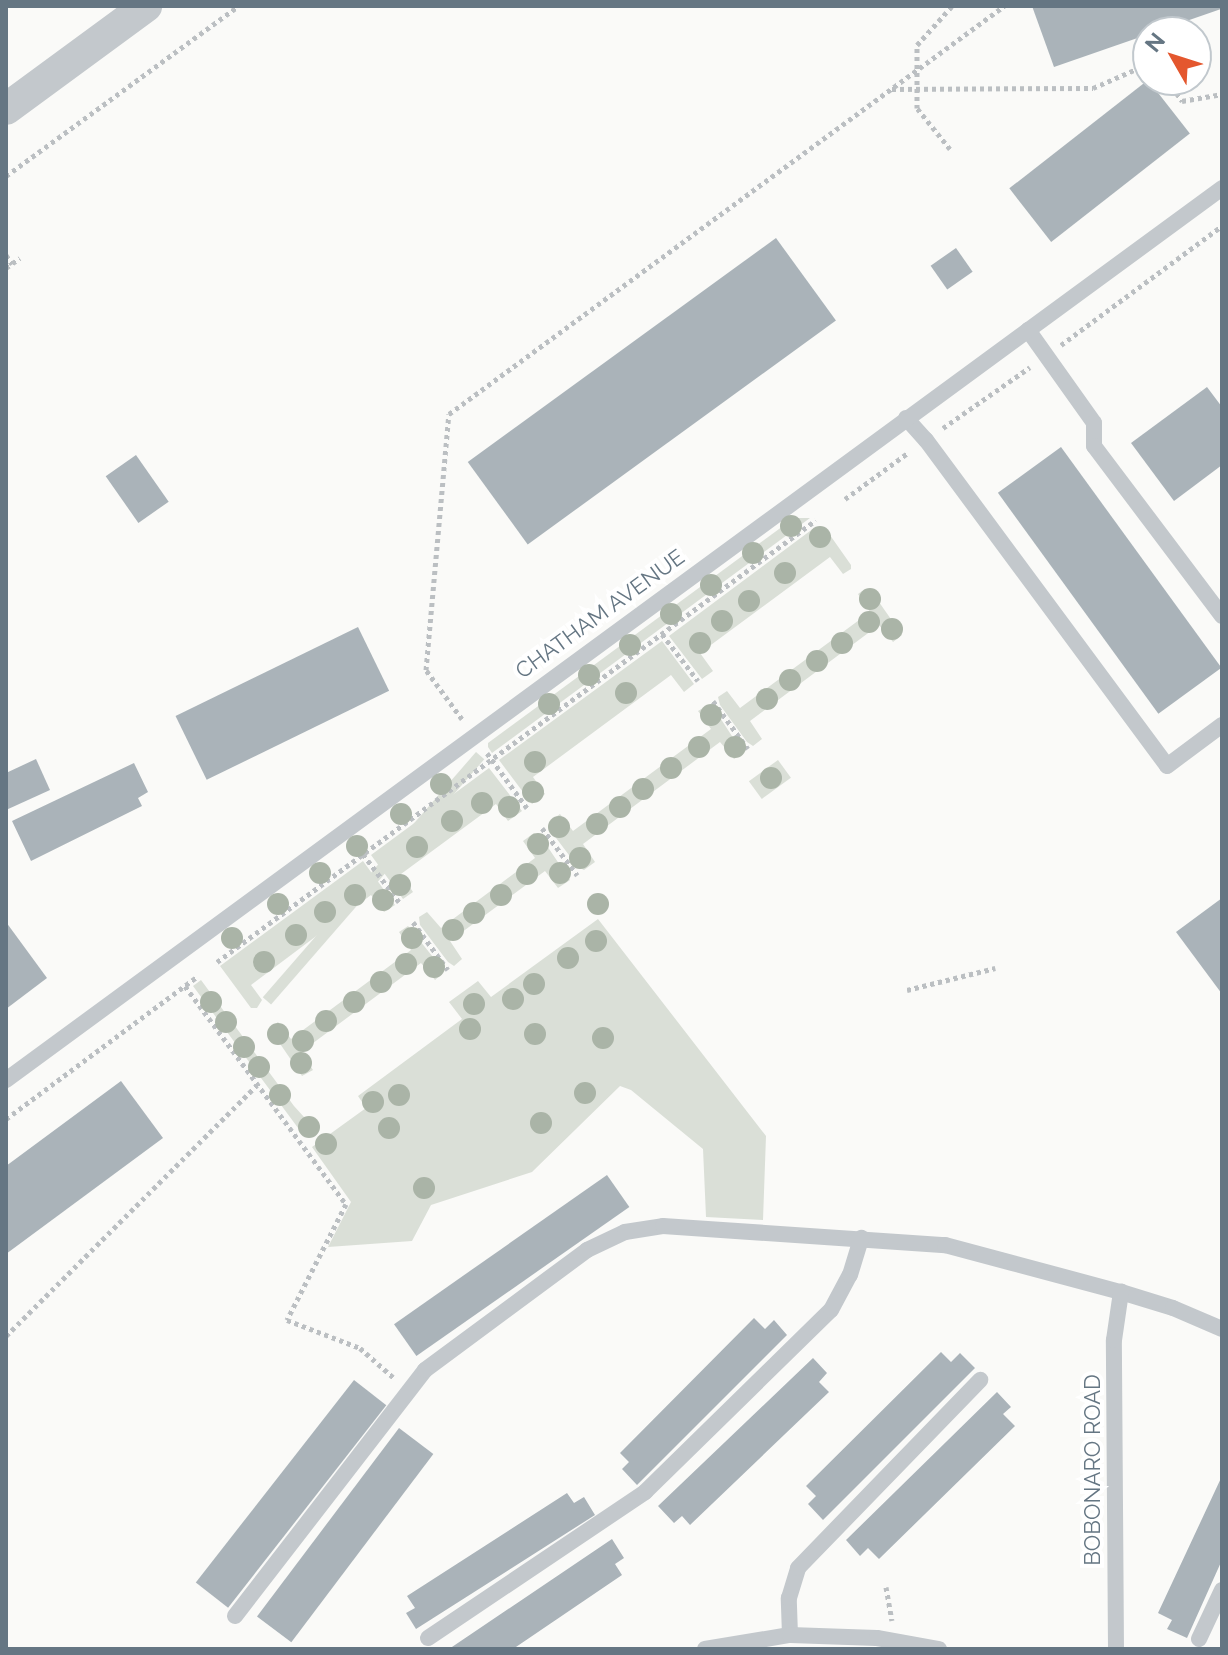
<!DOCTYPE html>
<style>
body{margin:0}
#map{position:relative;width:1228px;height:1655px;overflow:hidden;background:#fafaf8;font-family:Raleway,sans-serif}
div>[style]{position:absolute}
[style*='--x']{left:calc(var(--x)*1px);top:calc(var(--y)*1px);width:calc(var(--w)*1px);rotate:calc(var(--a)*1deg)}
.green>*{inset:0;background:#dadfd7;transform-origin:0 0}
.building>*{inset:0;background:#aab3b9;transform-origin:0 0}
.path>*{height:5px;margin-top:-2.5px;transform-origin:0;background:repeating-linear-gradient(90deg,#bbbfc2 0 4px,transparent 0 8px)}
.service>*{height:16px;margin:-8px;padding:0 8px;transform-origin:8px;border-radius:8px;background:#c3c8cc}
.minor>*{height:32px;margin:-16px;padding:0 16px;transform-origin:16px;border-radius:16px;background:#c3c8cc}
.trees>*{width:22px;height:22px;margin:-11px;border-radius:50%;background:#aab4a7}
span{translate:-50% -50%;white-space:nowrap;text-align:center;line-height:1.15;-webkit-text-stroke:8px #fff;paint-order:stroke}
.street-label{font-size:22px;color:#657683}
.frame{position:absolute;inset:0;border:8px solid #657683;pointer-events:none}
.north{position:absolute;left:1132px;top:16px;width:80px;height:80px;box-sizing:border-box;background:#fff;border:2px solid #c1c8cd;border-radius:50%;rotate:309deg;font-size:22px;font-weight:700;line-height:32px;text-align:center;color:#657683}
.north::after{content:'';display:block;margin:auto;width:28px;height:36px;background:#e4572e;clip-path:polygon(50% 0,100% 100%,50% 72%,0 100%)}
</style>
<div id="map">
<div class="green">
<i style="clip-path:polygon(794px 518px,810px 518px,492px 753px,488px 747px,488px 743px)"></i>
<i style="clip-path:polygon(814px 528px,825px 528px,851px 565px,851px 569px,843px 574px,830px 557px,700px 653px,713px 671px,702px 679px,669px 636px)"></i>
<i style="clip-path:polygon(865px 589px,872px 592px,902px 635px,893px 642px,879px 625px,750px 721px,762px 739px,753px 746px,747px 742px,720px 705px,718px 697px,727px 691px,740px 708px,870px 612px,858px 594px)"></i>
<i style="clip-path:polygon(662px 641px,694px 684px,684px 692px,671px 675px,533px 777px,545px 794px,532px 804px,499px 760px)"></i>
<i style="clip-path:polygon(708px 705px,715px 710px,743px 753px,734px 759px,720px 742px,583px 844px,595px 862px,584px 870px,578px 867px,550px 830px,549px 822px,560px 814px,573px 831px,711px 729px,698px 711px)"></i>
<i style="left:476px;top:752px;width:11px;height:325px;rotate:41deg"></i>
<i style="left:778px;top:760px;width:22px;height:36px;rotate:54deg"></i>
<i style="clip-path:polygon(489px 768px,522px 811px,508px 821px,496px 804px,401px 874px,413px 892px,403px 899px,371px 855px)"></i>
<i style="clip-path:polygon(534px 833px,541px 837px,570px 880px,558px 888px,545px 871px,450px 941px,462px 959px,454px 966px,448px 962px,420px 925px,419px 917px,427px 912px,441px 928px,535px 858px,523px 841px)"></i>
<i style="clip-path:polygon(363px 861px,395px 905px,384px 912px,371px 895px,251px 985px,262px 1000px,257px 1008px,251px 1008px,220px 966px)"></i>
<i style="clip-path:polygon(598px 919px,766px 1136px,763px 1220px,706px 1217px,703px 1149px,631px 1090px,620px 1086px,532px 1172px,431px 1205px,412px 1241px,328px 1247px,351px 1202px,312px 1147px,366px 1108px,358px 1096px,462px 1019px,449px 1002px,478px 981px,491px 997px)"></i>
<i style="clip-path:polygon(408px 926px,441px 967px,442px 974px,435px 980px,421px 963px,301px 1052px,313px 1070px,302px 1076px,270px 1029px,278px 1022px,291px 1039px,411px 950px,399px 932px)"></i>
<i style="clip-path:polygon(201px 980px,294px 1106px,314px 1128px,304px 1136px,193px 986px)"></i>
</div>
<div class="building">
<i style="clip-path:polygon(1032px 6px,1220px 6px,1221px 9px,1054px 67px)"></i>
<i style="left:1148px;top:80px;width:68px;height:176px;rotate:52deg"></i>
<i style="left:776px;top:238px;width:102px;height:381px;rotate:54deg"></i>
<i style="left:956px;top:248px;width:29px;height:31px;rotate:55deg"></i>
<i style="clip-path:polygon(1207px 387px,1222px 407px,1222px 465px,1174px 501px,1131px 443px)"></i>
<i style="left:1061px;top:447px;width:273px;height:78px;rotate:54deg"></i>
<i style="left:136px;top:455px;width:57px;height:37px;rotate:55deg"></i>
<i style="left:358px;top:627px;width:71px;height:203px;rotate:64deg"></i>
<i style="clip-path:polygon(36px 759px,50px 790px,6px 810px,6px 773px)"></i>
<i style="clip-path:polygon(134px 763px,148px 792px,138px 798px,142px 806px,31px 861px,12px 821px)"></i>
<i style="clip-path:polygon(1222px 898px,1222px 994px,1176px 932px)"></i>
<i style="clip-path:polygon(6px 922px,47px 978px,6px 1009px)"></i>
<i style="clip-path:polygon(121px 1081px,163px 1138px,6px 1254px,6px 1166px)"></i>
<i style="left:607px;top:1175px;width:39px;height:260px;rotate:55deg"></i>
<i style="clip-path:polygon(754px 1318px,765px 1329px,774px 1320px,787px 1335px,637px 1485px,622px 1469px,629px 1462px,620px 1453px)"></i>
<i style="clip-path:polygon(941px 1352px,951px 1362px,960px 1353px,975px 1368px,823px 1520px,808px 1504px,816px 1496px,806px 1486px)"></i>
<i style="clip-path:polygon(813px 1358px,827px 1373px,819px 1382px,829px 1392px,690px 1525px,682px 1516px,674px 1523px,658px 1506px)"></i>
<i style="left:354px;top:1380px;width:41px;height:257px;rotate:38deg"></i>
<i style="clip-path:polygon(997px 1392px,1011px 1407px,1003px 1414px,1015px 1426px,879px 1559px,868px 1548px,860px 1556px,846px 1540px)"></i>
<i style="left:399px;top:1428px;width:43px;height:236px;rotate:37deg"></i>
<i style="clip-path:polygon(1222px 1476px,1222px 1560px,1187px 1638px,1167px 1629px,1172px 1620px,1158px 1613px)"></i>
<i style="clip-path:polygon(567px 1493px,574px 1503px,584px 1497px,595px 1515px,416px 1629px,406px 1613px,415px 1608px,407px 1596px)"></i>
<i style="clip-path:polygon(612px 1539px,624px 1558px,615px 1564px,622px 1575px,513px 1649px,449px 1649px)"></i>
</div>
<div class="path">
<i style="--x:1167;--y:80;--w:26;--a:54"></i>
<i style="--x:1182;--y:101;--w:41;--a:-9.9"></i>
<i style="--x:892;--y:89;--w:201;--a:-0.3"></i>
<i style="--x:1093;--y:88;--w:60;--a:-23.6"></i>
<i style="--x:950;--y:149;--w:53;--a:-128.8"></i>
<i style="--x:917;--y:108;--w:63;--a:-90"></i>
<i style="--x:917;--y:45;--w:52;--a:-48.1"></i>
<i style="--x:6;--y:176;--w:288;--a:-36.2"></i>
<i style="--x:6;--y:255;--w:11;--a:56"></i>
<i style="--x:6;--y:268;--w:17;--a:-36"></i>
<i style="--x:1061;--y:345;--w:200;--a:-36.5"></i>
<i style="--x:943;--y:428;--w:106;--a:-35"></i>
<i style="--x:845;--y:499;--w:79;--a:-36.3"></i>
<i style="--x:662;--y:634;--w:59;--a:52.5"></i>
<i style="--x:713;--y:701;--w:59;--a:53.9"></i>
<i style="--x:462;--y:719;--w:61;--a:-126.3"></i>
<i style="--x:426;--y:670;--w:257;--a:-84.9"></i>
<i style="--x:449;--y:414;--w:689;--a:-36.32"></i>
<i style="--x:487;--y:753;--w:68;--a:54"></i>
<i style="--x:542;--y:828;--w:59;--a:53.3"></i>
<i style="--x:363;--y:854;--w:60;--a:53.1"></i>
<i style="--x:413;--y:922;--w:59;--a:53.9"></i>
<i style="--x:217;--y:962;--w:744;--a:-36.42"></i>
<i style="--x:185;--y:986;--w:271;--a:53.6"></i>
<i style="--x:346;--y:1204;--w:130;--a:117"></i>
<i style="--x:287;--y:1320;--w:78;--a:21"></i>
<i style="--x:360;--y:1348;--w:44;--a:41.3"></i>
<i style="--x:907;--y:990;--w:91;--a:-14"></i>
<i style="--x:6;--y:1119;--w:239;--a:-36.7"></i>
<i style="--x:6;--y:1336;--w:355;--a:-45"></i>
<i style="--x:886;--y:1587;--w:34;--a:80"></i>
</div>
<div class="service">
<i style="--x:1028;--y:330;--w:114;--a:54.6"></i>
<i style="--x:1094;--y:423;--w:23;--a:90"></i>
<i style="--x:1094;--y:446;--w:213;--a:53"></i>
<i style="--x:906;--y:418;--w:30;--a:48"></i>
<i style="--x:926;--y:440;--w:405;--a:53.5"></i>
<i style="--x:1167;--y:766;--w:69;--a:-36.7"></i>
<i style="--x:6;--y:1080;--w:1508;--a:-36.26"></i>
<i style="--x:235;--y:1616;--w:311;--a:-52.3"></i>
<i style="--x:425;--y:1370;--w:202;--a:-36.5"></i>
<i style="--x:587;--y:1250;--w:42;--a:-25.3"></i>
<i style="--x:625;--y:1232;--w:38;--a:-9"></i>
<i style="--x:663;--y:1226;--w:283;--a:3.9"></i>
<i style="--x:945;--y:1245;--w:182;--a:15"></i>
<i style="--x:1121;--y:1292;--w:54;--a:17.1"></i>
<i style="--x:1173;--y:1308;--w:53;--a:23.2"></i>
<i style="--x:790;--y:1635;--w:37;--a:-92"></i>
<i style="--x:789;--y:1598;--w:31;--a:-73"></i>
<i style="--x:798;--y:1568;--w:262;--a:-45.9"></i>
<i style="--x:428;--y:1638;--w:262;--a:-33.9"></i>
<i style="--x:645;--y:1492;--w:260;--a:-44.4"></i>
<i style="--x:831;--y:1310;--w:40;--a:-62"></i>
<i style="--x:850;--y:1275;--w:39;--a:-73"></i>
<i style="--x:1199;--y:1639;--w:54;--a:-64.9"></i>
<i style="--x:705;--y:1649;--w:86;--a:-9.4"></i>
<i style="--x:790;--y:1635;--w:87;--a:2"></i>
<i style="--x:877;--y:1638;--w:63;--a:10.1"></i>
<i style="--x:1116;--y:1649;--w:309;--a:-90.4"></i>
<i style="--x:1114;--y:1340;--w:49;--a:-81.7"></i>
</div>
<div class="minor">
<i style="--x:6;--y:109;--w:174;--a:-36.3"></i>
</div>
<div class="trees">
<i style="left:791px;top:526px"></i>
<i style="left:820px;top:537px"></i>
<i style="left:753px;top:553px"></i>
<i style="left:785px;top:573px"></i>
<i style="left:711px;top:585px"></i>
<i style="left:870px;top:599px"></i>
<i style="left:749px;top:601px"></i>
<i style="left:671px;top:614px"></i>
<i style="left:722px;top:621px"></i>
<i style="left:869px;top:622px"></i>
<i style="left:892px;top:629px"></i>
<i style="left:700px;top:643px"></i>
<i style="left:842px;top:643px"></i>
<i style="left:630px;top:645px"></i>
<i style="left:817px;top:661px"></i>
<i style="left:589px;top:675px"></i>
<i style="left:790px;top:680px"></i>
<i style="left:626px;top:693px"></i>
<i style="left:767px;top:699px"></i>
<i style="left:549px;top:704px"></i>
<i style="left:711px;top:715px"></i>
<i style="left:699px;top:747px"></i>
<i style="left:735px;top:747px"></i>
<i style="left:535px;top:762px"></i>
<i style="left:671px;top:768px"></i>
<i style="left:771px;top:778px"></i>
<i style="left:441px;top:784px"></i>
<i style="left:643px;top:789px"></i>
<i style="left:533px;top:792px"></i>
<i style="left:482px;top:803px"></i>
<i style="left:509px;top:807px"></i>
<i style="left:620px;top:807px"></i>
<i style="left:401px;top:814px"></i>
<i style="left:452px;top:821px"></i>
<i style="left:597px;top:824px"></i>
<i style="left:559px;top:827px"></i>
<i style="left:538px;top:844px"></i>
<i style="left:357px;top:846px"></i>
<i style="left:417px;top:847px"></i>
<i style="left:580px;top:858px"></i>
<i style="left:320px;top:873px"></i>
<i style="left:560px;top:873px"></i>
<i style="left:527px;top:874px"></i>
<i style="left:400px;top:885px"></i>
<i style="left:355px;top:895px"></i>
<i style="left:501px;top:895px"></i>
<i style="left:383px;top:900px"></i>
<i style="left:278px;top:904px"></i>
<i style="left:598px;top:904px"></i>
<i style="left:325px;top:912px"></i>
<i style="left:474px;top:913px"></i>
<i style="left:453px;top:930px"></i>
<i style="left:296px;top:935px"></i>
<i style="left:232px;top:938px"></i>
<i style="left:412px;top:938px"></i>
<i style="left:596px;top:941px"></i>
<i style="left:568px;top:958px"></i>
<i style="left:264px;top:962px"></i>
<i style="left:406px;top:964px"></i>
<i style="left:434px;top:967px"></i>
<i style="left:381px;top:982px"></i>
<i style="left:534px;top:984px"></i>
<i style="left:513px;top:999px"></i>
<i style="left:211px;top:1002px"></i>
<i style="left:354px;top:1002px"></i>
<i style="left:474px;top:1004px"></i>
<i style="left:326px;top:1021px"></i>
<i style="left:226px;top:1022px"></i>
<i style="left:470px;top:1029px"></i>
<i style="left:278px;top:1034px"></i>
<i style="left:535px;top:1034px"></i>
<i style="left:603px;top:1038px"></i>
<i style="left:303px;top:1041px"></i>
<i style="left:244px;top:1047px"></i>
<i style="left:301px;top:1063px"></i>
<i style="left:259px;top:1067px"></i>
<i style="left:585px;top:1093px"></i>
<i style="left:280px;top:1095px"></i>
<i style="left:399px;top:1095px"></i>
<i style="left:373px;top:1102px"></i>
<i style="left:541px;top:1123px"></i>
<i style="left:309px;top:1127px"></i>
<i style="left:389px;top:1128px"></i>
<i style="left:326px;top:1144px"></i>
<i style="left:424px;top:1188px"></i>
</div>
<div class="street-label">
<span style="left:600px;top:614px;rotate:-36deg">CHATHAM AVENUE</span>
<span style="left:1093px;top:1470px;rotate:-90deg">BOBONARO ROAD</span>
</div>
<div class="frame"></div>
<div class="north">N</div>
</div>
